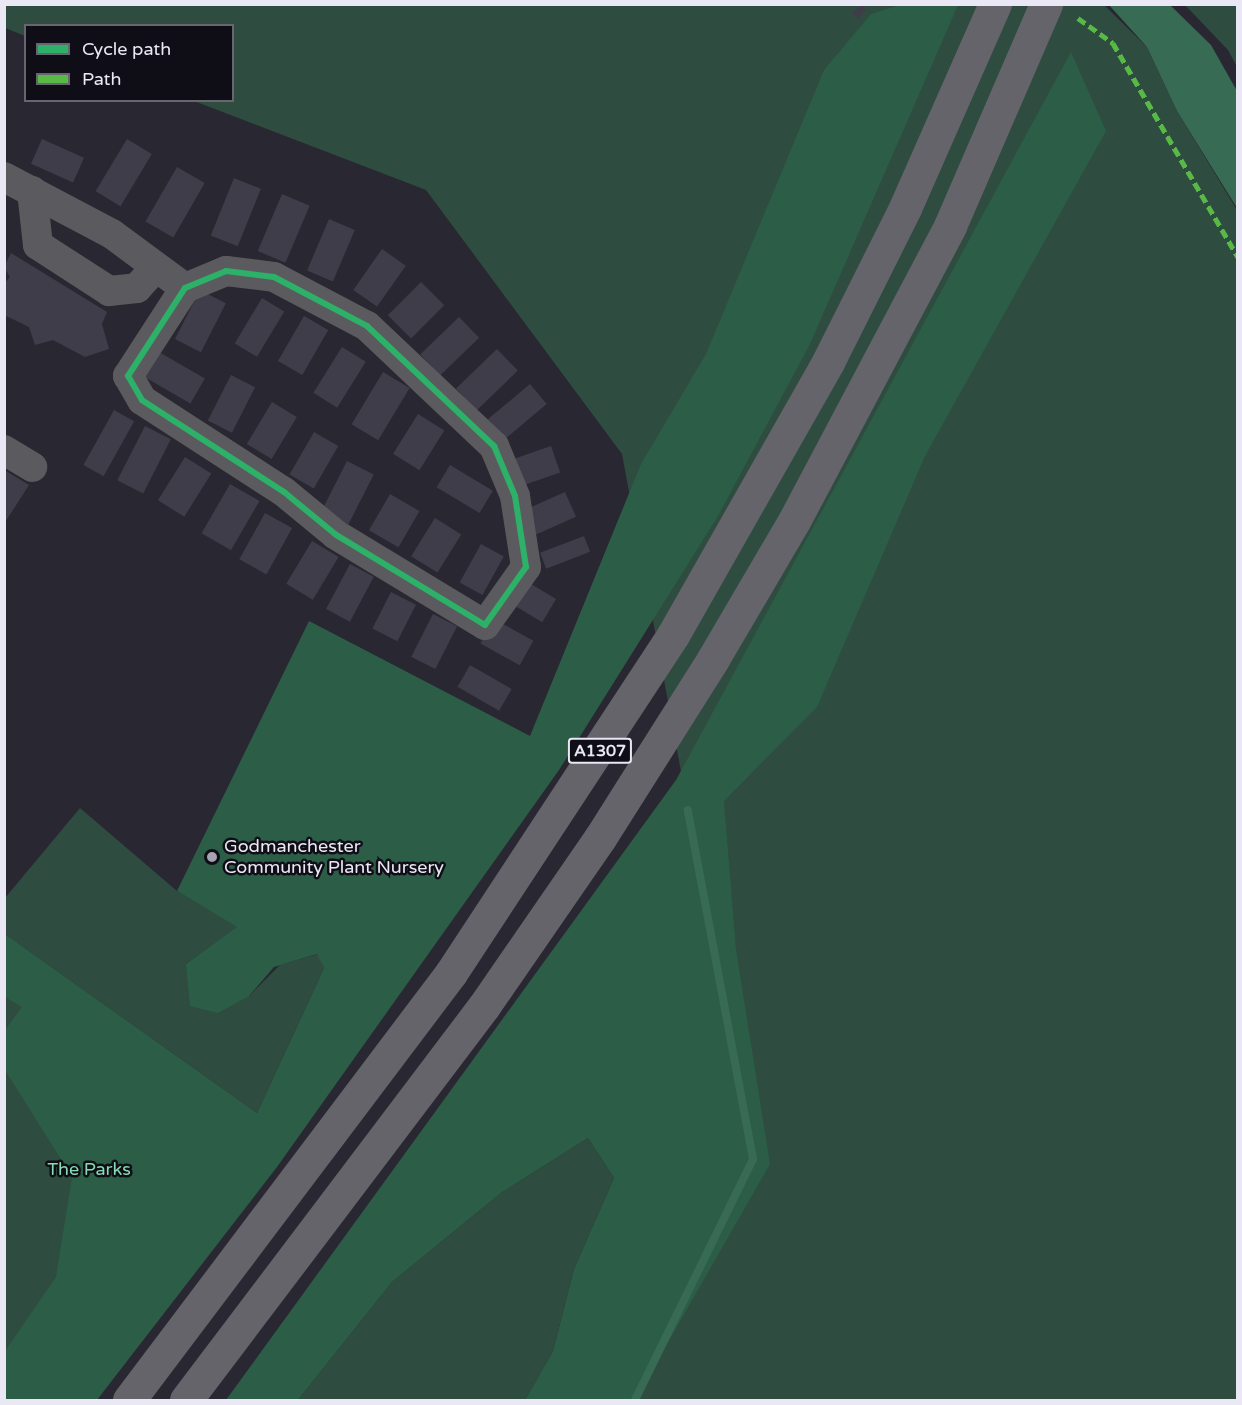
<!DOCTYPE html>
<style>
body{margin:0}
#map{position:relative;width:1242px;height:1405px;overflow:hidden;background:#292731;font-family:"Varela Round",sans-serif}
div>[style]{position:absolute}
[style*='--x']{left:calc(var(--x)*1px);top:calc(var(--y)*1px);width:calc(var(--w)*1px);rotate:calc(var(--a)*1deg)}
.green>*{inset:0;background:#2e4c3f}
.forest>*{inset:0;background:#2c5d47}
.water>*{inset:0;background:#386b54}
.stream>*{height:8px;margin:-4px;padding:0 4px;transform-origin:4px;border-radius:4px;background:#386b54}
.building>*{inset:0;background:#403d4a;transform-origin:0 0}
.minor>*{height:30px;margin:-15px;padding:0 15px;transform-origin:15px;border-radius:15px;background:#5b5b5f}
.major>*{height:33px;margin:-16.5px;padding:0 16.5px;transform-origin:16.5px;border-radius:16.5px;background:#65646b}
.quiet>*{height:4.5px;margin-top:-2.25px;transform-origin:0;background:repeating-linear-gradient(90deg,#58b947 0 9px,transparent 0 13.5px)}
.cycleway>*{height:6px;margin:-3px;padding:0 3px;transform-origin:3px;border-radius:3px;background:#2db169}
.dots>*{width:16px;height:16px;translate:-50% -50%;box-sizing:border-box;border:3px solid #0f0e16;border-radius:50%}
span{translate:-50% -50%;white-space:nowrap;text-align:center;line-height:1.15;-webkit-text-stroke:5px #0f0e16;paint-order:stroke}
.shield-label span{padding:2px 4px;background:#0f0e16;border:2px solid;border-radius:4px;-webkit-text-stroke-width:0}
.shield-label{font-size:16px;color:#eae8f4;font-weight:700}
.poi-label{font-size:18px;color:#eae8f4}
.left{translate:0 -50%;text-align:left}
.park-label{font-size:18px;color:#86dcb1}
.frame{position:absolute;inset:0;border:6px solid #eae8f4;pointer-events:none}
.legend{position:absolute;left:24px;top:24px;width:210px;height:78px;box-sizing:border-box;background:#0f0e16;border:2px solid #67656f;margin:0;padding:8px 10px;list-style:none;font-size:18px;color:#eae8f4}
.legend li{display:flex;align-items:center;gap:12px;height:30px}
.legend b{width:30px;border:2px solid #67656f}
</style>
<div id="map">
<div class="green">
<i style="clip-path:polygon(1103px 4px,1147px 47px,1177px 111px,1237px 210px,1237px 1400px,635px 1400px,753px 1159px,622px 454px,426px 190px,194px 101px,232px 100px,232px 26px,26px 26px,25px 36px,5px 28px,4px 5px)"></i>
<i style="clip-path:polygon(1185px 5px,1237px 5px,1237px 67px,1228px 50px)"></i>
<i style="clip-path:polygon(80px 808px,177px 891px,238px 927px,186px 964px,249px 996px,280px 965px,318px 954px,324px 968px,257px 1113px,5px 934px,5px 898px)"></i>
<i style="clip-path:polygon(4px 973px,202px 1159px,5px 1400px)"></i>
<i style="clip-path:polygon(588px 1138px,614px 1178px,574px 1269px,553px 1351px,525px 1400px,298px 1400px,392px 1282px,501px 1193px)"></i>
</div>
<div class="forest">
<i style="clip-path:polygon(900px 5px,958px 5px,810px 344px,718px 516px,559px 770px,277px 1167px,97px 1400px,5px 1400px,5px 1351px,56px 1277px,72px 1177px,5px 1070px,5px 1030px,22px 1007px,5px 997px,5px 934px,257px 1113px,324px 968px,317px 954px,274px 967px,249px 996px,218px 1013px,190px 1006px,186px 964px,237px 927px,177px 891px,309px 621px,530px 736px,641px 464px,706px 354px,824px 70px,871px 14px)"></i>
<i style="clip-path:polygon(1071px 52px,1106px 131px,925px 456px,817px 707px,724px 801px,736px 950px,770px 1164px,635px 1400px,525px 1400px,553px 1351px,574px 1269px,614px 1178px,588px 1138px,501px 1193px,392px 1282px,298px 1400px,226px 1400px,676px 780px)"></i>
</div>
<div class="water">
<i style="clip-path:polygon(1109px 5px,1170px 5px,1211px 45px,1237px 91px,1237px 208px,1177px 111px,1147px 47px)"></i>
</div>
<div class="stream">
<i style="--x:635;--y:1400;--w:268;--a:-63.9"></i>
<i style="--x:753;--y:1159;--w:355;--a:-100.6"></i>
</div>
<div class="building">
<i style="clip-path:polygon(862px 4px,867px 9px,858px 19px,852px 13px)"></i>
<i style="left:42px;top:139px;width:46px;height:27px;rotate:24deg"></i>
<i style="left:127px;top:139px;width:29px;height:61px;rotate:31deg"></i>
<i style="left:177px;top:167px;width:32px;height:63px;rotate:30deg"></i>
<i style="left:234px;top:178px;width:29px;height:62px;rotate:22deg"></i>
<i style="left:282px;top:194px;width:30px;height:62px;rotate:23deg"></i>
<i style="left:329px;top:219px;width:28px;height:56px;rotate:23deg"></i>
<i style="left:382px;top:249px;width:29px;height:50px;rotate:35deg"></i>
<i style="clip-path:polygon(11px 253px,107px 312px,102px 324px,109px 349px,85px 357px,53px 340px,35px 345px,29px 327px,4px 315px,4px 284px,10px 277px,4px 267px)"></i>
<i style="left:421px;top:282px;width:33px;height:47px;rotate:45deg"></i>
<i style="left:200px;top:290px;width:29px;height:55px;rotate:27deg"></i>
<i style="left:262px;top:298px;width:26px;height:53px;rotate:31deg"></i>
<i style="left:304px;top:316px;width:28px;height:52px;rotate:30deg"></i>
<i style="left:459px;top:317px;width:29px;height:54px;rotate:46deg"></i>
<i style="left:342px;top:347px;width:28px;height:54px;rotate:32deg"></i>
<i style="left:497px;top:349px;width:30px;height:57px;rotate:46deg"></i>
<i style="left:159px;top:352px;width:53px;height:29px;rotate:30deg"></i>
<i style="left:383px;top:372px;width:31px;height:61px;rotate:31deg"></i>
<i style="left:231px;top:375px;width:27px;height:51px;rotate:27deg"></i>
<i style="left:530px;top:384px;width:26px;height:55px;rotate:50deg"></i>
<i style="left:272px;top:402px;width:29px;height:49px;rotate:31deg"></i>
<i style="left:114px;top:410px;width:23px;height:63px;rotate:29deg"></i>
<i style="left:418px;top:414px;width:31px;height:47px;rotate:32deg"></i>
<i style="left:145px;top:426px;width:29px;height:61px;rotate:27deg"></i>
<i style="left:314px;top:432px;width:28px;height:49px;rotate:30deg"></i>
<i style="left:551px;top:446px;width:28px;height:45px;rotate:71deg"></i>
<i style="left:185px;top:457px;width:31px;height:51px;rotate:32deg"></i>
<i style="left:347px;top:461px;width:30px;height:56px;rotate:27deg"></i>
<i style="left:450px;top:465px;width:50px;height:26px;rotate:31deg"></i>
<i style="clip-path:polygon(6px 471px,29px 485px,4px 524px,4px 473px)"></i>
<i style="left:230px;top:484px;width:34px;height:57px;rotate:30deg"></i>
<i style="left:565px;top:492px;width:27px;height:46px;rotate:66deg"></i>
<i style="left:390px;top:494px;width:34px;height:42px;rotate:30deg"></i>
<i style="left:265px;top:513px;width:31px;height:53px;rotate:29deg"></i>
<i style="left:435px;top:518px;width:31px;height:45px;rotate:32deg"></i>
<i style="left:584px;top:536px;width:17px;height:47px;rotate:69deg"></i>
<i style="left:312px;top:541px;width:31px;height:50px;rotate:31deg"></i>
<i style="left:481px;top:544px;width:26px;height:44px;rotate:29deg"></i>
<i style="left:350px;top:564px;width:27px;height:51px;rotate:28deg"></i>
<i style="left:521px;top:578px;width:41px;height:27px;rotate:31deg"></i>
<i style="left:391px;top:592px;width:28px;height:41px;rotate:27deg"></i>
<i style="left:433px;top:614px;width:27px;height:48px;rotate:27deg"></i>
<i style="left:494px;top:619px;width:45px;height:28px;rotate:29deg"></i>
<i style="left:470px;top:665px;width:48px;height:25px;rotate:30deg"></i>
</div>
<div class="minor">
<i style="--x:4;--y:177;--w:122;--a:27.8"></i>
<i style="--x:112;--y:234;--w:91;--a:36.5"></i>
<i style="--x:32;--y:191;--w:54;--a:83.7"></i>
<i style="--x:38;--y:245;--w:85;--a:32.9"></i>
<i style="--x:109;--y:291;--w:28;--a:-6"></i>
<i style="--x:137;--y:288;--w:25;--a:-48"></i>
<i style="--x:226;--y:271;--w:48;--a:7.1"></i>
<i style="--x:274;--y:277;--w:105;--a:27.8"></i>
<i style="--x:367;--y:326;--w:175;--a:43.4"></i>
<i style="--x:494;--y:446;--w:54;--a:67.2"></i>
<i style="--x:515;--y:496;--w:72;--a:81.2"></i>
<i style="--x:526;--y:567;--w:71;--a:125.3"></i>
<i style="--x:485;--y:625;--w:175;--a:-148.8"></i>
<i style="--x:335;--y:534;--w:66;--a:-140.5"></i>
<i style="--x:284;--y:492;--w:169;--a:-147.1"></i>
<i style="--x:142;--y:400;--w:28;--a:-120"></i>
<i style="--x:128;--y:376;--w:105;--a:-57.1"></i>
<i style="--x:185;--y:288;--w:44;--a:-22.5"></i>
<i style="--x:4;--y:450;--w:33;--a:31"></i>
</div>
<div class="major">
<i style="--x:129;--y:1400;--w:535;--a:-52.98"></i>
<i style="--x:451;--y:973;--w:404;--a:-56.7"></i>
<i style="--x:673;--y:635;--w:314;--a:-60.4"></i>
<i style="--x:828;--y:362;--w:172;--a:-63.4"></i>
<i style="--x:905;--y:208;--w:223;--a:-66.2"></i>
<i style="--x:186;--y:1400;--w:494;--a:-52.9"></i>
<i style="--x:484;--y:1006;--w:204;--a:-55.4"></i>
<i style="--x:600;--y:838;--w:212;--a:-57.7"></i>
<i style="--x:713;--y:659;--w:160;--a:-59.6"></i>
<i style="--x:794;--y:521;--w:334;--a:-62.1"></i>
<i style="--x:950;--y:226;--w:242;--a:-66.6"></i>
</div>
<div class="quiet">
<i style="--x:1078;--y:18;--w:43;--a:35.5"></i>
<i style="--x:1113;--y:43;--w:248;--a:59.7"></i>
</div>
<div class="cycleway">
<i style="--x:226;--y:271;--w:48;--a:7.1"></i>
<i style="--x:274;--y:277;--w:105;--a:27.8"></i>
<i style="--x:367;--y:326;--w:175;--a:43.4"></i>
<i style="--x:494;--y:446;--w:54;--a:67.2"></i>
<i style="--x:515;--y:496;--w:72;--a:81.2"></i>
<i style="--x:526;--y:567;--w:71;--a:125.3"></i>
<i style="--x:485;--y:625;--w:175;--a:-148.8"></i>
<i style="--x:335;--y:534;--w:66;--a:-140.5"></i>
<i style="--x:284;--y:492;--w:169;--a:-147.1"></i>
<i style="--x:142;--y:400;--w:28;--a:-120"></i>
<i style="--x:128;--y:376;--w:105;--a:-57.1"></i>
<i style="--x:185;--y:288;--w:44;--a:-22.5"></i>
</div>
<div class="dots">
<i style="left:212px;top:857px;background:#a6a4b0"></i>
</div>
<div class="shield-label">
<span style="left:600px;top:751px">A1307</span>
</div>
<div class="poi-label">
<span class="left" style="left:224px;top:857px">Godmanchester<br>Community Plant Nursery</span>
</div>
<div class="park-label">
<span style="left:89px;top:1169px">The Parks</span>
</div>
<div class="frame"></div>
<ul class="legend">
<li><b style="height:8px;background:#2db169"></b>Cycle path</li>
<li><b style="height:8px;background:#58b947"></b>Path</li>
</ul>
</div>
